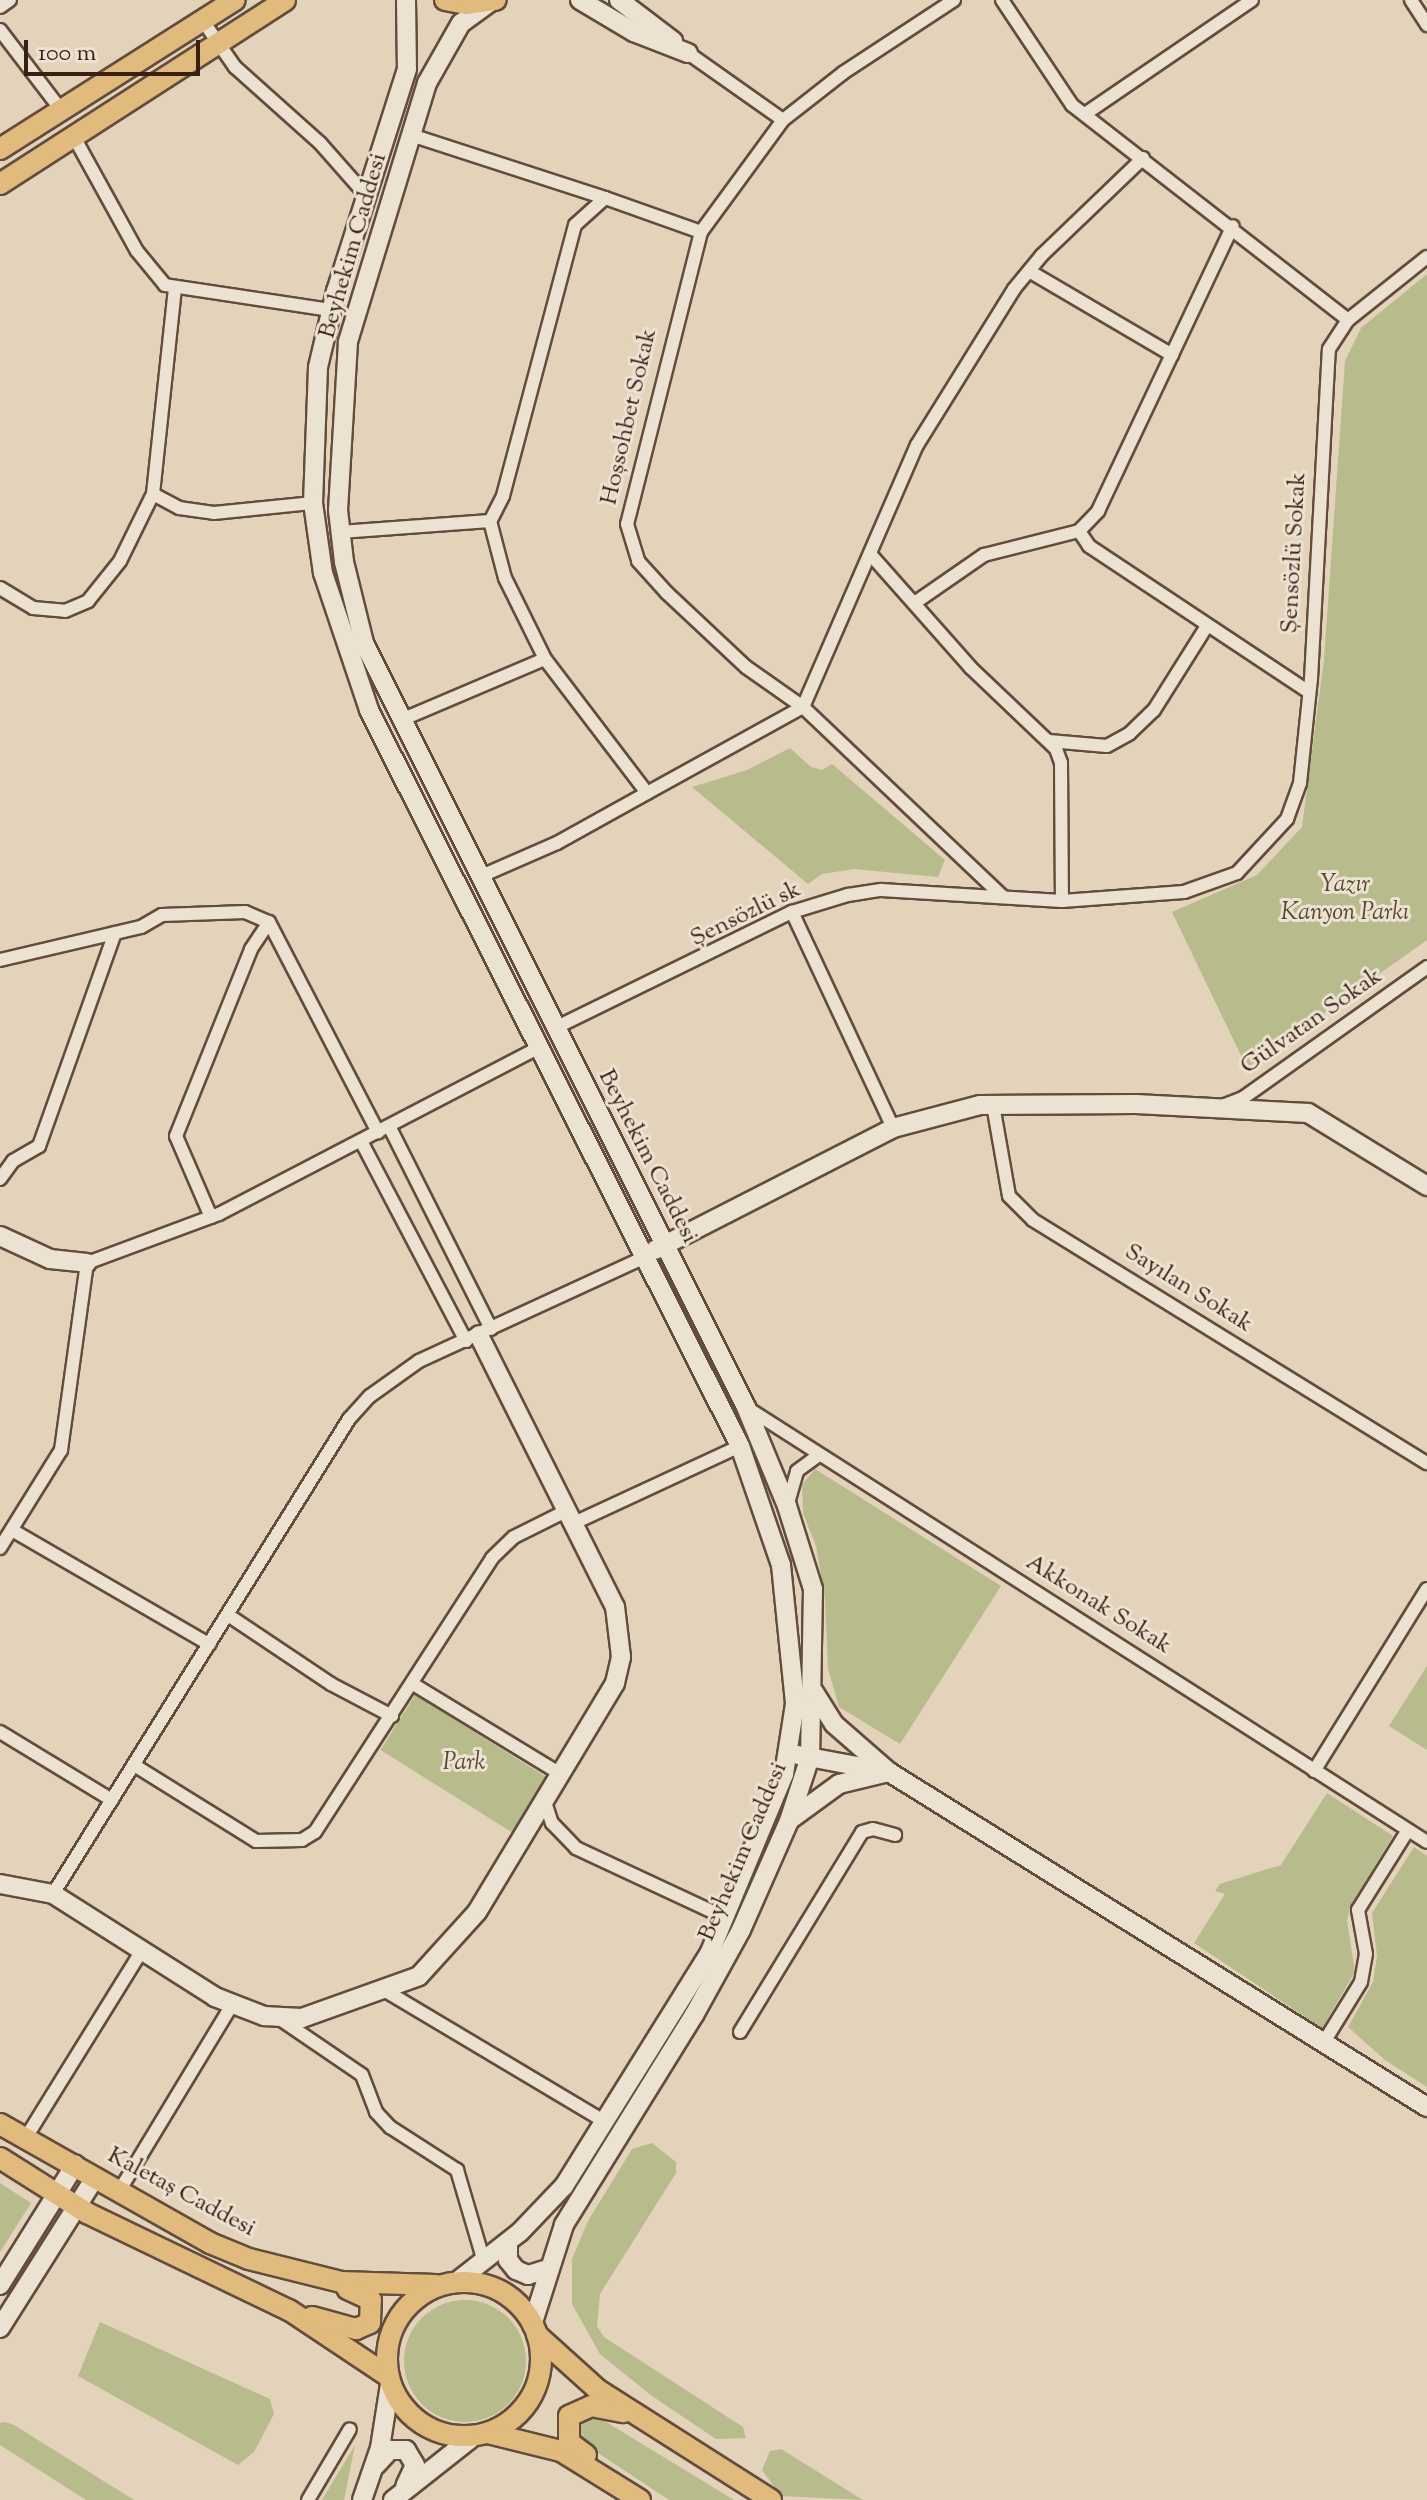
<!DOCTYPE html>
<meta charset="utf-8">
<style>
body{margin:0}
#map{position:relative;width:1427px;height:2500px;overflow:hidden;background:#e2d3ba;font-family:"Sorts Mill Goudy",serif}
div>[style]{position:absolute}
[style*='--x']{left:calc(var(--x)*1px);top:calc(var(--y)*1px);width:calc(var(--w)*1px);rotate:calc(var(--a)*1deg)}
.green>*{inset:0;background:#b8bb8c;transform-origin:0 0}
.round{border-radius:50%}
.roads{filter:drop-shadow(2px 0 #644c3d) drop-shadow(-2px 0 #644c3d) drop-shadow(0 2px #644c3d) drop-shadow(0 -2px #644c3d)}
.street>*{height:12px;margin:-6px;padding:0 6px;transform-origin:6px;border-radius:6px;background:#ece2d2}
.secondary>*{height:18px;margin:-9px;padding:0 9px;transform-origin:9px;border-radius:9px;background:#ece2d2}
.primary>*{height:20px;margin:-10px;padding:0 10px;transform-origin:10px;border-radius:10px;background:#e1ba7d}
.primary>.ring{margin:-10px;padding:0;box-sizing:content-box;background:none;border:20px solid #e1ba7d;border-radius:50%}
span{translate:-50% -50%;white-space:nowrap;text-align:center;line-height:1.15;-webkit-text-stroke:6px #ece2d2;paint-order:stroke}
.street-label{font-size:24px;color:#3a1f13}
.park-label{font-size:24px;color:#5a4631;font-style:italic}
.scale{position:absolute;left:24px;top:40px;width:176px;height:36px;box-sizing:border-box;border:4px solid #3a1f13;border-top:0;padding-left:10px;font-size:24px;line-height:28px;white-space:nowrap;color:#3a1f13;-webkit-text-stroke:6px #ece2d2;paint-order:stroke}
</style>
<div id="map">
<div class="green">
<i style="clip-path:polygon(1427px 274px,1427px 940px,1247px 1068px,1172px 912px,1257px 875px,1302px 827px,1324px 660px,1345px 361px,1361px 328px)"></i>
<i style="clip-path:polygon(790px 748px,811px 767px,822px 770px,832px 764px,945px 860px,938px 877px,854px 869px,822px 874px,808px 884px,692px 787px,747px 770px)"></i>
<i style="clip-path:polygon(815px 1469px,1001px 1586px,900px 1744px,839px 1707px,828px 1669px,825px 1599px,816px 1546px,803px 1513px,802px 1485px)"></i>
<i style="clip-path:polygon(1427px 1666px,1427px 1750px,1389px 1726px)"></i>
<i style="left:415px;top:1695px;width:156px;height:65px;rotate:32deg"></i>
<i style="clip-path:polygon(1327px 1793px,1393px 1836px,1351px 1905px,1347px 1920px,1355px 1972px,1322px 2028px,1194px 1943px,1225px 1894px,1215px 1891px,1220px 1884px,1281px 1865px)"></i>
<i style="clip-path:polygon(1414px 1847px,1427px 1856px,1427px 2087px,1385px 2060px,1348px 2027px,1373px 1982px,1377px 1956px,1372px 1913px)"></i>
<i style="clip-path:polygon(652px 2143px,676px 2162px,676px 2173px,600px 2294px,597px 2326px,604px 2337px,743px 2427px,746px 2438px,716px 2439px,652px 2396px,600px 2354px,572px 2304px,572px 2259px,588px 2221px,632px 2149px)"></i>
<i style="clip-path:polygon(0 2183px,31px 2203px,0 2252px)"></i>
<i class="round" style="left:404px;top:2300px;width:122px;height:122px"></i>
<i style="clip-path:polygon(100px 2322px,270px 2399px,274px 2414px,254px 2452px,238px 2465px,78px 2376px)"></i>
<i style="clip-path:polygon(591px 2417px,603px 2420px,734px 2500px,669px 2500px,577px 2439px,579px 2426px)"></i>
<i style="clip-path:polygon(5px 2422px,14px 2425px,134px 2500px,86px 2500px,0 2445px,0 2423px)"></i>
<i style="clip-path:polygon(355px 2445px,344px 2500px,322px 2500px)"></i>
<i style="clip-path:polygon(781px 2449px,863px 2500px,781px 2496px,762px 2470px,770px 2451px)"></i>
</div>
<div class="roads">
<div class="street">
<i style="--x:954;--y:0;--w:133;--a:146.7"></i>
<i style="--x:843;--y:73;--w:76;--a:141.9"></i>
<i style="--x:783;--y:120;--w:139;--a:126.2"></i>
<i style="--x:701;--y:232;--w:301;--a:104.2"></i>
<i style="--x:627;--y:524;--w:39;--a:73"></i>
<i style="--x:638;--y:561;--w:43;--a:47.8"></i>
<i style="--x:667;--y:593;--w:108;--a:43.1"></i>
<i style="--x:746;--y:667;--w:70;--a:35.1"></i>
<i style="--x:803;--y:707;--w:276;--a:43.5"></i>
<i style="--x:1002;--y:0;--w:126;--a:56.3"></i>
<i style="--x:1072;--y:105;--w:350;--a:37.9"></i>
<i style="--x:1411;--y:0;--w:30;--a:57"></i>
<i style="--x:0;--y:7;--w:12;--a:-35"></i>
<i style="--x:203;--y:21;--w:56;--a:55.2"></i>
<i style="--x:235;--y:67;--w:114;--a:41.8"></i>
<i style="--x:320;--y:143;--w:68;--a:48.6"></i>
<i style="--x:0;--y:30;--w:102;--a:52.6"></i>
<i style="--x:688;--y:53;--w:116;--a:35.2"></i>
<i style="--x:1085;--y:114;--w:202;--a:-34.3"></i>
<i style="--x:411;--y:135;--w:204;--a:18"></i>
<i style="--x:74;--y:137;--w:130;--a:61.1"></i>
<i style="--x:137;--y:251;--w:44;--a:50.5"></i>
<i style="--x:165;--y:285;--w:168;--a:8.6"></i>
<i style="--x:701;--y:232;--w:102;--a:-160.5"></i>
<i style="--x:605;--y:198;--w:40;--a:138"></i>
<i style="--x:575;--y:225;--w:280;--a:104.9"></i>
<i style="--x:503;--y:496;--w:28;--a:117"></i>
<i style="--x:490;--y:521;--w:59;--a:75.3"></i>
<i style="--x:505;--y:578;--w:90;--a:63.7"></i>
<i style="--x:545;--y:659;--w:168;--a:52.7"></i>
<i style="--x:647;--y:793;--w:178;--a:-28.9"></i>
<i style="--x:803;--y:707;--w:286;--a:-66.5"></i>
<i style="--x:917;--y:445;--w:184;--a:-58.1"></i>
<i style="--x:1014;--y:289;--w:44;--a:-50.5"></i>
<i style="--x:1042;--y:255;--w:140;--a:-43.8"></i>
<i style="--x:1029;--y:271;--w:166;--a:30.4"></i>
<i style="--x:153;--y:494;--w:30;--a:28"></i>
<i style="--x:179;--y:508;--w:35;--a:8"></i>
<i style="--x:214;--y:513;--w:100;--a:-5.8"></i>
<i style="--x:1079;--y:531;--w:18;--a:56"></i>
<i style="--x:1089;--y:546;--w:264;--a:33.6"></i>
<i style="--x:340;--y:532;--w:150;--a:-4.2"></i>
<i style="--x:871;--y:555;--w:151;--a:48.5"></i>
<i style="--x:971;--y:668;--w:117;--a:43.6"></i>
<i style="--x:1056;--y:749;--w:15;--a:70"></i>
<i style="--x:1061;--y:763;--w:138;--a:89.6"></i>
<i style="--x:1062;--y:901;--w:122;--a:-4.2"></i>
<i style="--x:1184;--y:892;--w:56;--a:-19.7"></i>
<i style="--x:1237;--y:873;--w:74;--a:-47.2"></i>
<i style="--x:1287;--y:819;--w:38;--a:-70"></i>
<i style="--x:1300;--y:783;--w:105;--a:-84"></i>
<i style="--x:1311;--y:679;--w:330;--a:-86.9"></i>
<i style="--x:1329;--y:349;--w:35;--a:-57"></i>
<i style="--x:1348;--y:320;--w:101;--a:-38.6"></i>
<i style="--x:0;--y:588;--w:39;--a:31"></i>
<i style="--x:33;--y:608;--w:32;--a:5"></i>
<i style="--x:65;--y:611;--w:25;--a:-23"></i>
<i style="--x:88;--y:601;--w:51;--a:-51.3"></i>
<i style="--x:120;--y:561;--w:75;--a:-63.8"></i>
<i style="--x:153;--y:494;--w:207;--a:-83.9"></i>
<i style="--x:916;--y:602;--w:83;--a:-34.7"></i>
<i style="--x:984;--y:555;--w:98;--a:-14.2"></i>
<i style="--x:1079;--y:531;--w:28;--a:-46"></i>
<i style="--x:1098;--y:511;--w:315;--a:-64.7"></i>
<i style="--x:401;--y:720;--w:156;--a:-23"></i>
<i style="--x:1049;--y:741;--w:58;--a:4.9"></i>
<i style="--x:1107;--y:746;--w:26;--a:-29"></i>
<i style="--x:1130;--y:733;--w:33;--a:-44"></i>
<i style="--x:1154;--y:710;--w:99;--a:-57.8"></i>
<i style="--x:479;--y:877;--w:85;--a:-23.6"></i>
<i style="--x:557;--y:843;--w:103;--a:-29.1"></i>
<i style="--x:792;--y:912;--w:238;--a:64.9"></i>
<i style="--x:0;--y:960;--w:145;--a:-13.2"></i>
<i style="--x:141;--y:927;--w:24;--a:-30"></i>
<i style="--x:162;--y:915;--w:83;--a:-2.1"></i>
<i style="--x:245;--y:912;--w:26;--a:23"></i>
<i style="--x:269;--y:922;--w:237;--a:62.6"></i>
<i style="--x:555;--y:1028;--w:264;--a:-26.1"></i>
<i style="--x:792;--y:912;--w:59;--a:-16.9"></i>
<i style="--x:848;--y:895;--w:33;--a:-9"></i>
<i style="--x:881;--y:890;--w:181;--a:3.5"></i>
<i style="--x:993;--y:1105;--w:92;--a:80"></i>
<i style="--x:1009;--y:1196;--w:34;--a:45"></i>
<i style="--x:1033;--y:1220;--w:463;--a:31.7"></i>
<i style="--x:1222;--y:1106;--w:22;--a:-21"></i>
<i style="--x:1243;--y:1098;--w:226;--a:-35.4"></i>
<i style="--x:389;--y:1126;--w:227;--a:63.3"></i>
<i style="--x:361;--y:1141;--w:226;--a:62.3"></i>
<i style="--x:0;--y:1179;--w:22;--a:-54"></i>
<i style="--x:13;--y:1161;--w:30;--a:-30"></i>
<i style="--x:39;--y:1146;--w:226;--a:-70.4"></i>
<i style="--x:211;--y:1217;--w:88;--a:-113.4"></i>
<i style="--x:176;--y:1136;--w:201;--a:-68.1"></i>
<i style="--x:251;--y:949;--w:32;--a:-56"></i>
<i style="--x:749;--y:1409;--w:804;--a:32.56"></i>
<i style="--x:788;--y:1503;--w:33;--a:-74"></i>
<i style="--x:797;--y:1471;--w:26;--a:-36"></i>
<i style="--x:572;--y:1524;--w:185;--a:-24.9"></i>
<i style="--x:12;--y:1530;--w:228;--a:30.1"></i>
<i style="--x:0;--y:1548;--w:115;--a:-58.1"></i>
<i style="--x:61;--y:1450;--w:189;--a:-82.1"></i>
<i style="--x:87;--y:1263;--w:141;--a:-20.4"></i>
<i style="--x:219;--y:1214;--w:360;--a:-27.5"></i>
<i style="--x:228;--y:1615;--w:124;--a:33.8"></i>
<i style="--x:331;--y:1684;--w:69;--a:27.7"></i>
<i style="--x:413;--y:1684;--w:175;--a:31.4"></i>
<i style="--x:0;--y:1732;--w:131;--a:31.3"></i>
<i style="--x:134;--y:1765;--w:144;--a:31.9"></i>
<i style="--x:256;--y:1841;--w:46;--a:-1.2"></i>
<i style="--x:302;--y:1840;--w:15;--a:-32"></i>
<i style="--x:315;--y:1832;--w:326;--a:-57.1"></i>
<i style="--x:492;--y:1558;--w:30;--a:-44"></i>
<i style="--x:514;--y:1537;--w:58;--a:-26.6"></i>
<i style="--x:1314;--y:1771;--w:214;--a:-58.2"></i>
<i style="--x:546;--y:1805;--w:19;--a:72"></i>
<i style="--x:552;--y:1823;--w:35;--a:46"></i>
<i style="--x:576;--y:1848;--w:166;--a:25"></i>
<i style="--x:53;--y:1894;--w:560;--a:-58.07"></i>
<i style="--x:349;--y:1419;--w:31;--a:-48"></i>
<i style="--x:370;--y:1396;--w:60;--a:-35.5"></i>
<i style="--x:419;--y:1361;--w:247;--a:-24.7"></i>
<i style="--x:384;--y:1990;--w:257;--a:30.8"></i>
<i style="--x:280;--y:2019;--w:99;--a:34.3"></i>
<i style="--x:362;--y:2075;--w:40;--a:69"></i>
<i style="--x:376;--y:2112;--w:21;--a:47"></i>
<i style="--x:390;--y:2127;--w:80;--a:32.7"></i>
<i style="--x:457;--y:2170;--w:96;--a:73.6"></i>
<i style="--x:740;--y:2032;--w:234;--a:-58.6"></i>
<i style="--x:862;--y:1832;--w:11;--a:-15"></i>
<i style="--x:873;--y:1829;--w:23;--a:15"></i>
<i style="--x:1324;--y:2042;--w:70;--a:-58.3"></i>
<i style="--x:1361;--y:1982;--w:28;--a:-80"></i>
<i style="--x:1366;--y:1954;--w:45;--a:-100.3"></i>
<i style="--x:1358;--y:1910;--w:94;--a:-58"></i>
<i style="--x:25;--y:2139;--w:222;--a:-58.2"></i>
<i style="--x:118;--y:2193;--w:220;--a:-58.8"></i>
<i style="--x:308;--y:2500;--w:82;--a:-59.4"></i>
</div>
<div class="secondary">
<i style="--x:406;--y:0;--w:69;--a:89.2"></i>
<i style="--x:407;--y:69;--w:233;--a:107.7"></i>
<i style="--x:336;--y:291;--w:78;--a:103.3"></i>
<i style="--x:318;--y:367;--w:136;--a:92.1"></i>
<i style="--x:313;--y:503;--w:71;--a:81.9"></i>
<i style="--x:323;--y:573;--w:145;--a:71.4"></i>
<i style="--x:369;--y:710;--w:824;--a:63.25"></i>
<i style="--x:740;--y:1446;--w:126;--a:71"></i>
<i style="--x:781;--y:1565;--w:140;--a:84.2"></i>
<i style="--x:795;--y:1704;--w:71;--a:98.9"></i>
<i style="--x:784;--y:1774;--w:195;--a:112.6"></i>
<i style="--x:709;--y:1954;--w:274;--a:122"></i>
<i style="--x:564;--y:2186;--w:64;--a:133.7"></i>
<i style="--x:520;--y:2232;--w:83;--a:141.9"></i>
<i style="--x:580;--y:0;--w:63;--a:30.7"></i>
<i style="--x:634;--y:32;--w:58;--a:21.3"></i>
<i style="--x:619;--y:0;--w:68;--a:37.2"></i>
<i style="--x:489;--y:3;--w:34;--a:144"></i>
<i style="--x:461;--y:23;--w:69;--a:119.5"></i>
<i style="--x:427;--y:83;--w:271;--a:107"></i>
<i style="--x:348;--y:342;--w:168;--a:93.4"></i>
<i style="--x:338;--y:510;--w:52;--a:83.4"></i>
<i style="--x:344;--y:562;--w:83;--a:76.1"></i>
<i style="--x:364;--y:643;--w:854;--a:63.43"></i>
<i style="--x:746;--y:1407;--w:107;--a:67.5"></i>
<i style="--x:787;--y:1506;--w:87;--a:72.6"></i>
<i style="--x:813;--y:1589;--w:168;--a:91"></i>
<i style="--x:810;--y:1757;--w:67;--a:108.2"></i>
<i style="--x:789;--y:1821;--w:119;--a:113.8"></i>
<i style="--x:741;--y:1930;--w:97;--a:118.9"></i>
<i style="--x:694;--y:2015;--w:247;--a:121.8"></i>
<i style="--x:564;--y:2225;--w:105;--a:107.7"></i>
<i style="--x:0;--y:1236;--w:55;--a:24.7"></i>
<i style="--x:50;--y:1259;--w:37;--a:6"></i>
<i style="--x:655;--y:1250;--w:267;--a:-27.1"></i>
<i style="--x:893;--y:1128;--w:90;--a:-14.8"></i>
<i style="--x:980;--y:1105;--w:156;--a:-0.4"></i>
<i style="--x:1136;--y:1104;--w:172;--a:3"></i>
<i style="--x:1308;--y:1113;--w:140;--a:31.5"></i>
<i style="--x:798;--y:1755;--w:93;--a:10.6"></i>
<i style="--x:889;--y:1772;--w:634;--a:31.91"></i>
<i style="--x:791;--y:1819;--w:59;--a:-36.1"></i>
<i style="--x:839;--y:1784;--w:51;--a:-13.5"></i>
<i style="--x:889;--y:1772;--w:73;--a:-138.9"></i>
<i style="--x:834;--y:1724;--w:38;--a:-122"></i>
<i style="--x:0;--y:1884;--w:54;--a:10.7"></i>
<i style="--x:53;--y:1894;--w:192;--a:32.4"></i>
<i style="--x:215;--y:1997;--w:53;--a:21.2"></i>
<i style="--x:264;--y:2016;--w:38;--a:3"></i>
<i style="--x:302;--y:2018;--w:124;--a:-19.7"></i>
<i style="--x:419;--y:1976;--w:86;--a:-47.8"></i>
<i style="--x:477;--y:1912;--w:267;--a:-58.9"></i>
<i style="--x:615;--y:1683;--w:27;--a:-77"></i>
<i style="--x:621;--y:1657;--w:50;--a:-96.8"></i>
<i style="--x:615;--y:1607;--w:304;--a:-116.6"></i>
<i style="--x:508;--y:2243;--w:17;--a:90"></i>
<i style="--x:508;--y:2260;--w:13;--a:51"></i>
<i style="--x:516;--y:2270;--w:13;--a:23"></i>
<i style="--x:528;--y:2275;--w:21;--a:-17"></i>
<i style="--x:0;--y:2285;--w:142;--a:-58"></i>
<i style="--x:0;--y:2328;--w:178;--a:-57.7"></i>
<i style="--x:376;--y:2465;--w:21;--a:-47"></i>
<i style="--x:390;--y:2450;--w:16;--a:0"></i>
<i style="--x:406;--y:2450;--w:17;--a:59"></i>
<i style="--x:415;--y:2465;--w:23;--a:115"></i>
<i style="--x:362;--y:2500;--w:55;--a:-70.9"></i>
<i style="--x:380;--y:2448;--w:65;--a:-81.1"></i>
<i style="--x:393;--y:2500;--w:103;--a:-38.3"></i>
</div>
<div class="primary">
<i style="--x:445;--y:0;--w:21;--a:11"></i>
<i style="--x:466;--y:4;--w:30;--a:-8"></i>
<i style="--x:0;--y:149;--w:278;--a:-32.4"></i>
<i style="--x:0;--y:184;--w:339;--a:-32.8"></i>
<i style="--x:0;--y:2124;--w:241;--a:29.5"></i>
<i style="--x:210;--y:2243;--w:42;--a:22.3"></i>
<i style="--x:249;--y:2259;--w:95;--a:14"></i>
<i style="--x:341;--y:2282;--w:95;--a:1.8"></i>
<i style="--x:0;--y:2158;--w:103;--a:32.3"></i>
<i style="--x:87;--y:2213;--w:224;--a:25.7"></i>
<i style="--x:289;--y:2310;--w:119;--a:33.7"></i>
<i class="ring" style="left:387px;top:2282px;width:134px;height:134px"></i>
<i style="--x:312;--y:2317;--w:46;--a:15.3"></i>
<i style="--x:356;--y:2329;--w:15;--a:-23"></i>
<i style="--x:370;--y:2323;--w:23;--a:-88"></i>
<i style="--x:371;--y:2300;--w:26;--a:-155"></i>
<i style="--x:537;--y:2335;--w:82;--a:42"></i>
<i style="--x:598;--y:2390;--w:205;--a:32.4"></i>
<i style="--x:488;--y:2433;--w:75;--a:13.9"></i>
<i style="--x:561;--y:2451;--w:93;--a:31.8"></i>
<i style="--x:586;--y:2455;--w:21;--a:-143"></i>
<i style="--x:569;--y:2442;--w:26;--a:-90"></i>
<i style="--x:569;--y:2416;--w:24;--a:-24"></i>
<i style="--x:591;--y:2406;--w:33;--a:11"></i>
</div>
</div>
<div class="street-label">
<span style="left:354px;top:246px;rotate:-74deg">Beyhekim Caddesi</span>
<span style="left:630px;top:417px;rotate:-77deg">Hoşsohbet Sokak</span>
<span style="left:1295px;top:553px;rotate:-87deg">Şensözlü Sokak</span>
<span style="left:746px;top:915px;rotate:-26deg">Şensözlü sk</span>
<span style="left:1312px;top:1022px;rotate:-35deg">Gülvatan Sokak</span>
<span style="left:647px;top:1157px;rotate:63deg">Beyhekim Caddesi</span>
<span style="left:1188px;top:1289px;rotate:32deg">Sayılan Sokak</span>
<span style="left:1098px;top:1605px;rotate:32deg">Akkonak Sokak</span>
<span style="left:744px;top:1852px;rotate:-67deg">Beyhekim Caddesi</span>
<span style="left:181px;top:2193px;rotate:28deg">Kaletaş Caddesi</span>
</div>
<div class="park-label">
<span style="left:1345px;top:900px">Yazır<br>Kanyon Parkı</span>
<span style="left:464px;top:1764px">Park</span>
</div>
<div class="scale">100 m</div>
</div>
